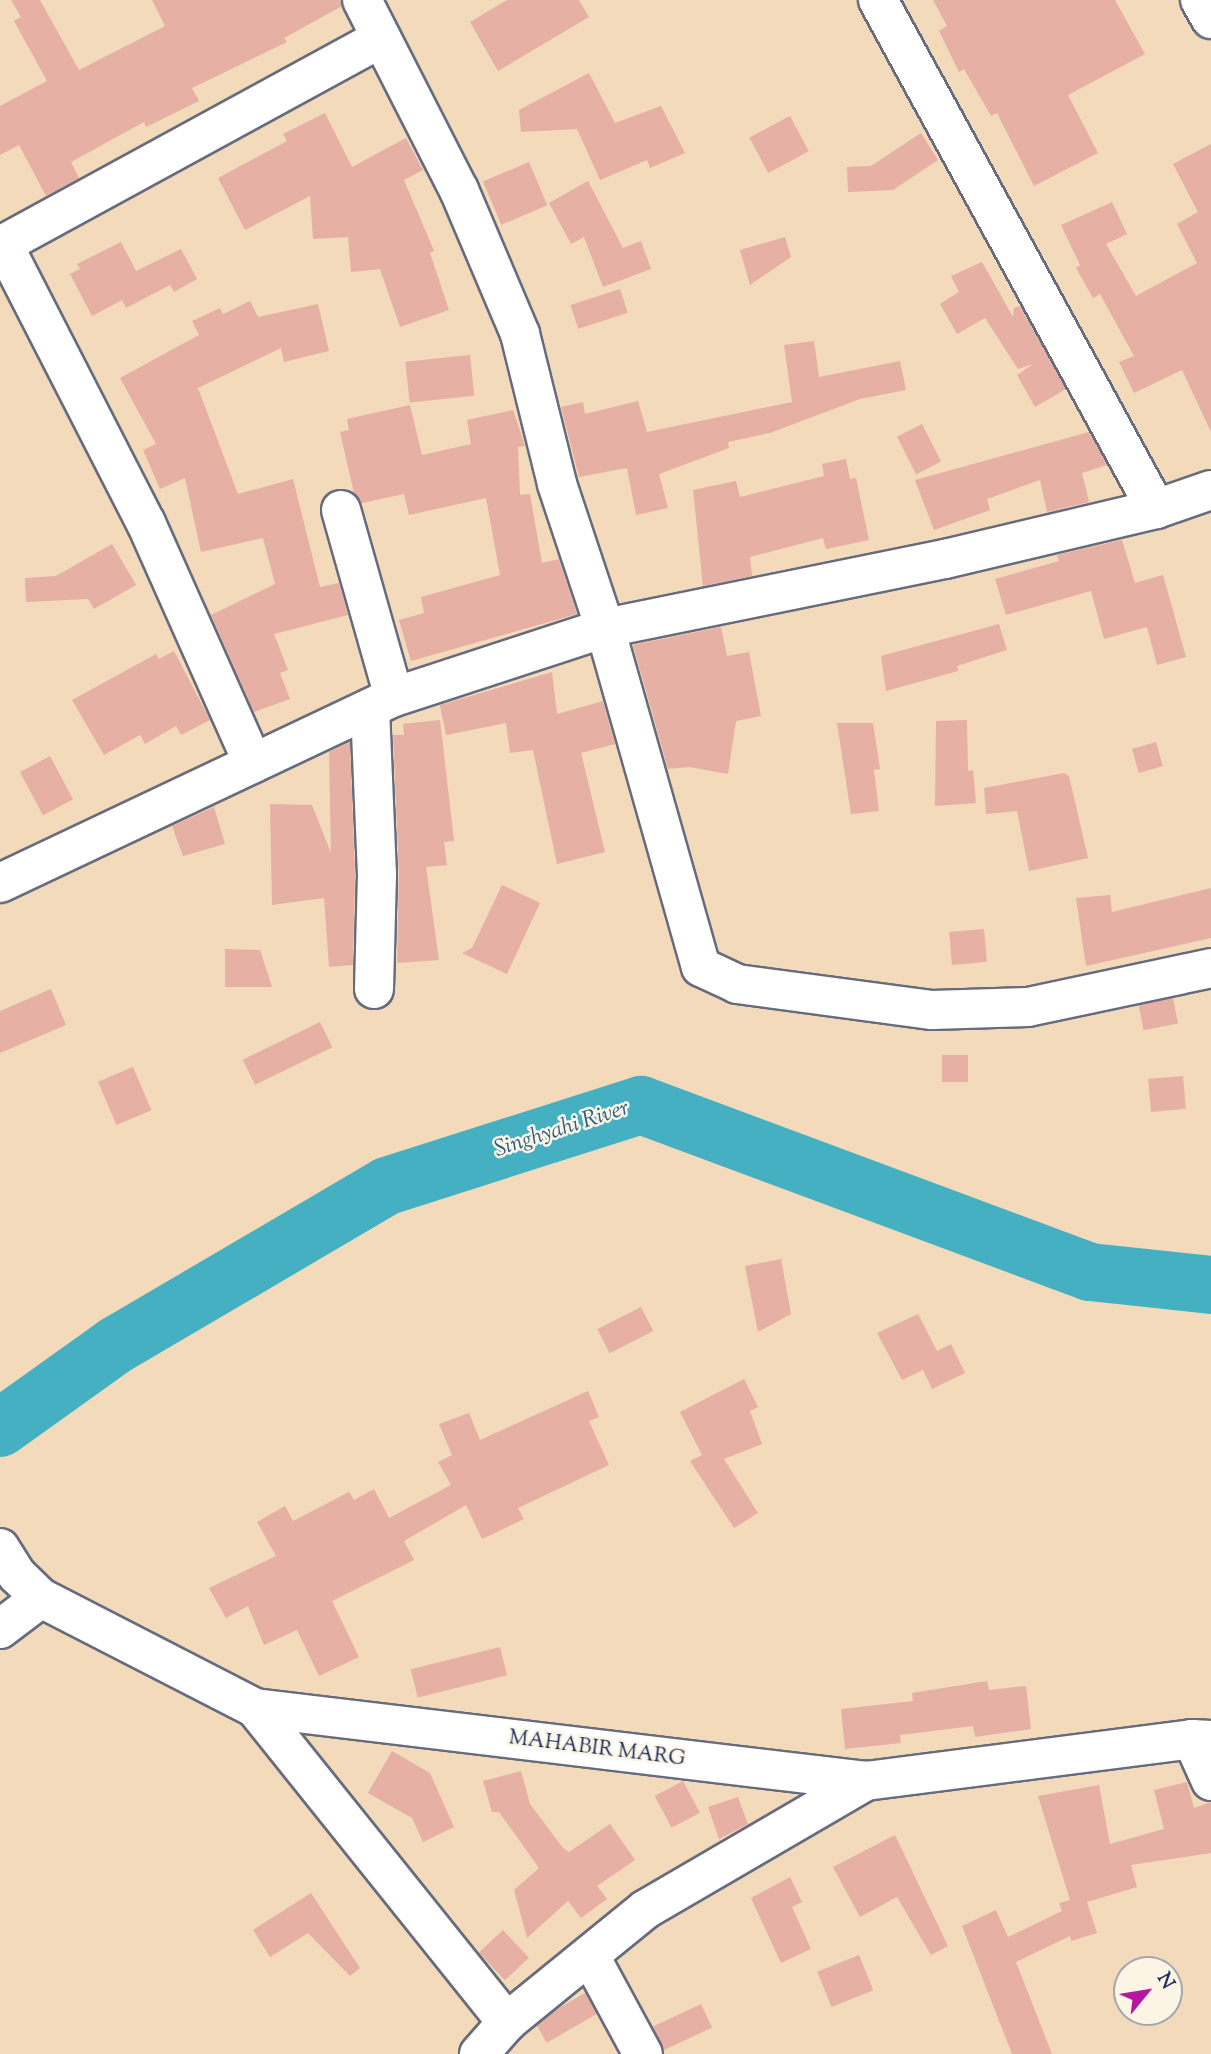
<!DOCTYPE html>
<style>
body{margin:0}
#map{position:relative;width:1211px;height:2054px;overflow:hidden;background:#f2daba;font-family:"Sorts Mill Goudy",serif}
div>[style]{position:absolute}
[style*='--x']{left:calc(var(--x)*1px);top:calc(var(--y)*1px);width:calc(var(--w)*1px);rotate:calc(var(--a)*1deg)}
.river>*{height:58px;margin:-29px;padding:0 29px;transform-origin:29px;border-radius:29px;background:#44b0c2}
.building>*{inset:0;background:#e6b0a4;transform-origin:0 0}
.roads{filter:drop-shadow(2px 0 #666b7e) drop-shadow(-2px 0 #666b7e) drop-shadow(0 2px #666b7e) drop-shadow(0 -2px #666b7e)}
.minor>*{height:38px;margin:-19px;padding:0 19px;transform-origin:19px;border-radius:19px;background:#fff}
span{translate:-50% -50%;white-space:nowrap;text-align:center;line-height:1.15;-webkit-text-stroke:5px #fcf5e5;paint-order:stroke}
.street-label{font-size:21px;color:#1b2f5e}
.water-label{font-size:23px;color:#295c81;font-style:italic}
.north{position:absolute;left:1113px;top:1956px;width:70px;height:70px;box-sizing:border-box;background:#fcf5e5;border:2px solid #a2a6af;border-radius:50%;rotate:60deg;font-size:19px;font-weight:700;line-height:28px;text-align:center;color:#1b2f5e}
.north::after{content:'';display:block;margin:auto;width:24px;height:32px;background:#b5179e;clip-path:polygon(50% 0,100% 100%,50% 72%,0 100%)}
</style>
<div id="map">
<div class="river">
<i style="--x:0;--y:1428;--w:143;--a:-35.6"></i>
<i style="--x:116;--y:1345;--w:314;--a:-30.4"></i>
<i style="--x:387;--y:1186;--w:267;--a:-17.7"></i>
<i style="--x:641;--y:1105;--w:479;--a:20.4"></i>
<i style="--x:1090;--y:1272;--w:122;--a:6.1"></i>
</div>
<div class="building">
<i style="clip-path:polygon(11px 0,40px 0,79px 70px,165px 26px,152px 0,340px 0,342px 6px,284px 38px,287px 42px,192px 88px,199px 101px,146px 127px,144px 122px,71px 162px,79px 178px,46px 196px,19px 145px,0 155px,0 106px,47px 81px,14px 21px,21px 17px)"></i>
<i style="clip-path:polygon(507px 0,579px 0,589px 17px,498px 71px,470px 22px)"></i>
<i style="clip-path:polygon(933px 0,1115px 0,1145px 54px,1068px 95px,1098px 153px,1034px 186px,997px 113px,991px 116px,964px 69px,959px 72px,939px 31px,947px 26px)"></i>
<i style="clip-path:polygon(589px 73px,615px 123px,661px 106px,685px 153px,650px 168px,647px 160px,600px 180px,577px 129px,521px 132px,519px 110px)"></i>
<i style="clip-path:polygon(325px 113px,352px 167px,406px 138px,423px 170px,404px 180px,434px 251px,430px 253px,449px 310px,400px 327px,380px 269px,351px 272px,348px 237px,313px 239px,310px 196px,245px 230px,218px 178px,287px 141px,283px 134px)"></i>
<i style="left:790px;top:116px;width:40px;height:46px;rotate:62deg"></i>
<i style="clip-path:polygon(921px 133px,938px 160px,893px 190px,848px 192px,847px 167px,871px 166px)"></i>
<i style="clip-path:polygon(1211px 144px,1211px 432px,1182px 370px,1134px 393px,1119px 362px,1134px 356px,1100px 294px,1093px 298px,1076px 268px,1080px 265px,1061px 225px,1112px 202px,1127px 234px,1106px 244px,1136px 296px,1197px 263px,1177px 224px,1198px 212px,1173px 164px)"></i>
<i style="left:529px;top:162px;width:47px;height:50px;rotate:67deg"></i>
<i style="clip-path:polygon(588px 181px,623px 248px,641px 241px,651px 269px,603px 287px,584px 237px,571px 244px,549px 203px)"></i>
<i style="clip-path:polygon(785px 237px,791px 257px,750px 285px,740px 250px)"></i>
<i style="clip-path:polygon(121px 242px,136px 271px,181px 249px,197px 279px,174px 292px,170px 285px,126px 308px,122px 300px,92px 316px,70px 274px,80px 269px,77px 264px)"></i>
<i style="clip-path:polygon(982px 262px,1013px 317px,1014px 308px,1020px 306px,1066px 389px,1035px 407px,1017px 375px,1033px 364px,1018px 369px,985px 318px,957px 334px,940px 304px,959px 292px,951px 276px)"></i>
<i style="left:620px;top:289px;width:25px;height:52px;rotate:72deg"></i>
<i style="clip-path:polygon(250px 301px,258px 317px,318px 304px,329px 351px,284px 362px,281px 348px,198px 388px,238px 494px,293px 479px,320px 587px,339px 583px,348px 615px,274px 634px,288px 670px,280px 673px,290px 699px,254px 712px,211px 615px,275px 584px,263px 538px,201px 552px,185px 478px,160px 489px,143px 450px,156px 444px,120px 378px,199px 335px,192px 321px,220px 308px,223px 314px)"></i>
<i style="clip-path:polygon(814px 341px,819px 377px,900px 361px,906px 390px,860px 399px,770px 433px,728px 442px,729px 448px,659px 474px,668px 508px,636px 515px,627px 468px,579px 477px,561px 407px,583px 402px,585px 414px,638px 401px,647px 432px,792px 402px,784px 345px)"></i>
<i style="left:470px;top:355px;width:41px;height:65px;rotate:84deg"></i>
<i style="clip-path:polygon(410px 405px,422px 455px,471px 444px,467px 420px,513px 410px,525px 446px,518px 447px,520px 495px,530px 494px,542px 563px,559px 559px,577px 614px,411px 661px,399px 620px,424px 613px,421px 597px,500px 575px,486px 498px,409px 515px,404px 494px,362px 503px,354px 493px,340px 432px,349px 430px,347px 419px)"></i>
<i style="left:922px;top:424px;width:42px;height:28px;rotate:63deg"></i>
<i style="clip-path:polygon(1089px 432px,1107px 465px,1082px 473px,1089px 502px,1047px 512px,1040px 480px,987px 499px,990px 510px,934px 530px,915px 480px)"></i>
<i style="clip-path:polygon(846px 459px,850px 479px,856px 478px,869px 540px,826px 549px,823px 538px,750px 557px,752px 576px,703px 586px,693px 490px,736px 481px,740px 497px,824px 476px,822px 464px)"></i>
<i style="clip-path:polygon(1122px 540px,1135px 583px,1163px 575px,1186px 657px,1157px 665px,1147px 627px,1104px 639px,1091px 591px,1006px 615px,995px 579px,1059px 561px,1057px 555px)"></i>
<i style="clip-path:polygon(112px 544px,136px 585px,94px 609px,88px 599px,26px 602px,25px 578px,56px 576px)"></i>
<i style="clip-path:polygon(999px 624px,1007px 650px,957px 666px,958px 671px,886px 691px,881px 656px)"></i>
<i style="clip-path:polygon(721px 627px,727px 656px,749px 652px,761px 716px,736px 721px,728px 774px,689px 767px,668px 769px,633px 645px)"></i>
<i style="clip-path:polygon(174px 651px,210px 720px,181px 735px,176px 726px,145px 744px,140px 735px,104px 755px,72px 700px,156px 654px,159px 659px)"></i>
<i style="clip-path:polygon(552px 672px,557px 714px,603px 701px,615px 744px,581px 753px,605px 852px,557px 864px,533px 750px,510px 753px,506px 723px,446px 735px,440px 705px)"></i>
<i style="clip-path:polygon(440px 720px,454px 841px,444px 842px,447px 865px,426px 867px,439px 960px,397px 963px,399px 873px,393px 735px,404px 735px,403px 724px)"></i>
<i style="clip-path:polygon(967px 720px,968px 771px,973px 770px,976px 803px,935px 806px,936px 721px)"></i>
<i style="clip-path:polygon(837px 723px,873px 723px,880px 769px,874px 770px,879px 811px,851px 814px)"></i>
<i style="clip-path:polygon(350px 742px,355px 874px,353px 965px,329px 967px,324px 898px,272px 905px,270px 804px,312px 805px,331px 853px,329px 752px)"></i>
<i style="left:1156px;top:742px;width:25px;height:25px;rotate:74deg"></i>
<i style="left:50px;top:756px;width:49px;height:34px;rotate:62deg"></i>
<i style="clip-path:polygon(1064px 773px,1069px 776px,1088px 858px,1029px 871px,1017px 811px,986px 814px,984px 788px)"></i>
<i style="clip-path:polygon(214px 807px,225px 844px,183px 856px,172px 826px)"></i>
<i style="clip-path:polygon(502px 885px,540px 903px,507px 974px,462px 953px,472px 948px)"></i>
<i style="clip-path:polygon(1211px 888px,1211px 938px,1086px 966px,1076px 898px,1110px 895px,1112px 912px)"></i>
<i style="left:984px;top:929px;width:33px;height:35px;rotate:85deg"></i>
<i style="clip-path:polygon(225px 949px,260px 950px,272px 987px,225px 987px)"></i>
<i style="clip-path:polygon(51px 989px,66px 1025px,0 1053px,0 1011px)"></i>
<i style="left:1173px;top:998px;width:26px;height:35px;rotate:79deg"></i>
<i style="left:320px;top:1022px;width:28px;height:86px;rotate:64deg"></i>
<i style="left:942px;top:1055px;width:26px;height:27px"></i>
<i style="left:133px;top:1067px;width:47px;height:38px;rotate:67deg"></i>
<i style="left:1183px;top:1076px;width:33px;height:35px;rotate:85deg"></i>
<i style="clip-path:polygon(781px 1259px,791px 1314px,758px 1332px,745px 1266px)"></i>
<i style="left:641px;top:1307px;width:27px;height:49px;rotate:63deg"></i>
<i style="clip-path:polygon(918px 1314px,937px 1351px,951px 1344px,965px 1373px,932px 1389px,923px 1370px,902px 1380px,877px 1333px)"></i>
<i style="clip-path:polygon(744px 1379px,758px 1407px,750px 1411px,762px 1444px,724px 1459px,758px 1513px,734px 1528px,690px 1461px,702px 1455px,680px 1412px)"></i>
<i style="clip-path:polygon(588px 1391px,599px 1417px,589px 1421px,609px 1465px,518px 1508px,524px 1519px,482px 1539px,466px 1505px,404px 1541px,414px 1560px,332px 1601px,359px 1657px,319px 1676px,297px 1630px,264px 1645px,248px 1606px,226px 1618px,209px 1588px,276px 1556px,257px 1522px,285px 1506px,293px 1521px,349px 1492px,354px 1500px,374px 1489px,389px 1518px,451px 1485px,438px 1462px,452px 1455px,439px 1424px,469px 1413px,480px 1440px)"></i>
<i style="left:500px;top:1647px;width:29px;height:92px;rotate:76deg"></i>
<i style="clip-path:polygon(987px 1681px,989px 1690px,1026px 1686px,1031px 1729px,975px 1737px,973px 1726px,900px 1735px,901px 1743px,845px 1749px,841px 1709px,913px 1701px,912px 1693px)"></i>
<i style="clip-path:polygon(392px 1751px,430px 1773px,454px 1827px,423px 1842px,412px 1818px,368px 1793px)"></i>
<i style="clip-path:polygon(521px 1771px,530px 1804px,563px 1848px,569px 1852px,610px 1824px,635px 1860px,597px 1886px,607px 1899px,581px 1918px,568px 1901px,527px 1938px,514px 1890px,539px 1868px,499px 1812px,492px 1812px,483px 1781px)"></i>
<i style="left:683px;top:1781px;width:36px;height:32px;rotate:62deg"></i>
<i style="clip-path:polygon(1187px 1782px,1194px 1808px,1211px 1802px,1211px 1853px,1131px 1865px,1137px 1887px,1087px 1902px,1097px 1933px,1071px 1941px,1070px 1936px,1016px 1962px,1052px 2054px,1012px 2054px,962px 1926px,996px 1910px,1008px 1937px,1062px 1911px,1059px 1903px,1070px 1900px,1038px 1796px,1099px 1785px,1110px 1844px,1164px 1829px,1154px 1790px)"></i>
<i style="clip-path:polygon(738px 1797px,748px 1824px,719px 1839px,708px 1807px)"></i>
<i style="clip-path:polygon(895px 1835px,948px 1946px,931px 1955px,897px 1897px,860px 1917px,833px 1867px)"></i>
<i style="clip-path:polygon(790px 1877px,802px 1902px,792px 1907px,811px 1949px,781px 1963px,751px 1898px)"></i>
<i style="clip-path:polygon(311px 1893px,360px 1968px,350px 1976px,308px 1933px,270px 1957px,253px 1930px)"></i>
<i style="left:503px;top:1930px;width:38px;height:33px;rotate:47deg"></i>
<i style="left:859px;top:1955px;width:38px;height:45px;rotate:68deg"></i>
<i style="left:585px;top:1993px;width:24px;height:58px;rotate:60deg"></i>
<i style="left:701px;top:2004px;width:26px;height:53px;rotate:65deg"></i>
</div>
<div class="roads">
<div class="minor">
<i style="--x:362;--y:0;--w:213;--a:63"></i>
<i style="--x:459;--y:190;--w:156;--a:67"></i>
<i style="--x:520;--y:334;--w:154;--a:76.1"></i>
<i style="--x:557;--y:484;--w:152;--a:71.6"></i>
<i style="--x:605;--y:628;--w:352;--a:74.2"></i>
<i style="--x:701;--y:967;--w:40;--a:25"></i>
<i style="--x:737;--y:984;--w:197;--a:7.6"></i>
<i style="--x:932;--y:1010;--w:96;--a:-1.8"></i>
<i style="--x:1028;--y:1007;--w:187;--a:-12"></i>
<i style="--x:878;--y:0;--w:580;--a:61.36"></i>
<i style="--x:1200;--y:0;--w:22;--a:60"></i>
<i style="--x:3;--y:244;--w:314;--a:62.9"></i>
<i style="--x:146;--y:523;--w:263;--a:66"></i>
<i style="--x:0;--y:246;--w:434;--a:-28.6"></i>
<i style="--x:341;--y:510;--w:194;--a:74.2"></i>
<i style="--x:370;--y:708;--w:166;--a:87.6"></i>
<i style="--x:377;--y:874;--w:115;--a:91.5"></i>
<i style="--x:0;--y:883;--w:436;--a:-25.3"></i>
<i style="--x:394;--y:697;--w:222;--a:-18.1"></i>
<i style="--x:605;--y:628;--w:347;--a:-11.5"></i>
<i style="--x:945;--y:559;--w:217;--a:-13.3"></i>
<i style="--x:1156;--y:509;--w:58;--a:-19.1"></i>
<i style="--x:0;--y:1548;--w:32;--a:58"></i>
<i style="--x:17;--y:1575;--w:33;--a:44"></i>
<i style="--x:41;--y:1598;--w:241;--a:27.2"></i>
<i style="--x:255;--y:1708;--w:615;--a:6.81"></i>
<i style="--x:866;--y:1781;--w:329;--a:-7.3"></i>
<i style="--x:1192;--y:1739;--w:19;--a:3"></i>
<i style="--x:0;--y:1629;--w:51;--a:-37.1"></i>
<i style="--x:255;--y:1708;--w:403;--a:51.3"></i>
<i style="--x:1192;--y:1739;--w:46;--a:65.7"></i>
<i style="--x:591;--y:1958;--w:109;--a:61.6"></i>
<i style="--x:479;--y:2054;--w:43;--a:-48.8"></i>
<i style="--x:507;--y:2022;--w:179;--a:-39.1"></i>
<i style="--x:646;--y:1909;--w:255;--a:-30.2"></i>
</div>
</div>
<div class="street-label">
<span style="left:597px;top:1749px;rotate:7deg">MAHABIR MARG</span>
</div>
<div class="water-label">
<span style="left:562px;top:1130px;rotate:-18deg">Singhyahi River</span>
</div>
<div class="north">N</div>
</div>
